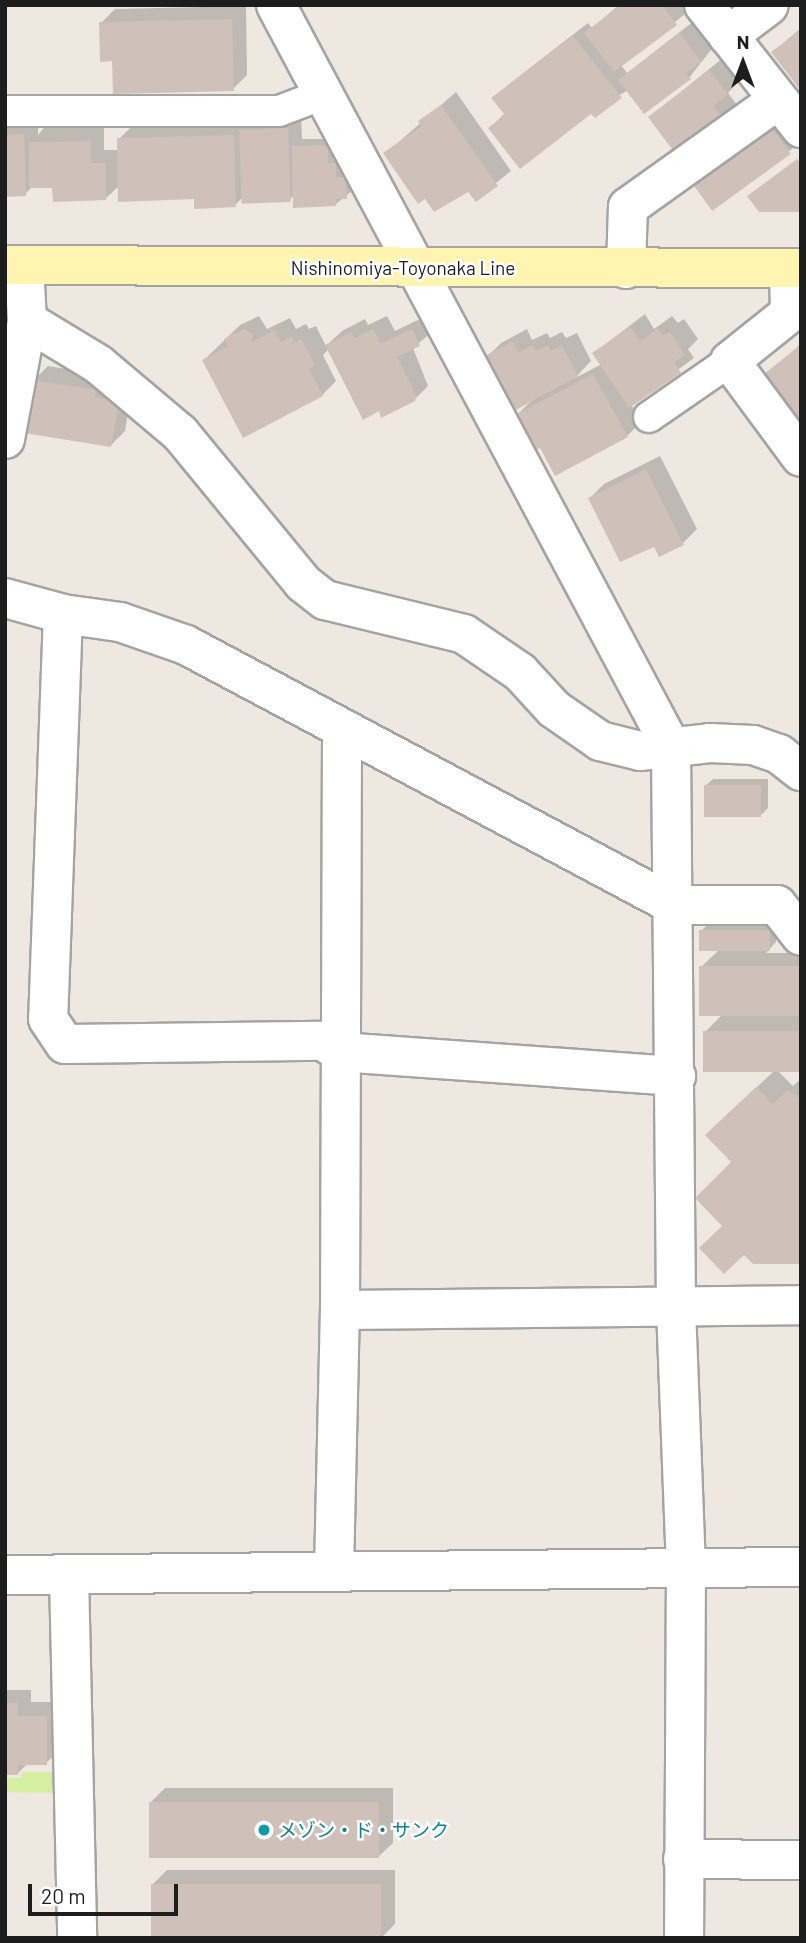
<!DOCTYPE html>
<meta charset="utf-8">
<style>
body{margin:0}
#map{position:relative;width:806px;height:1943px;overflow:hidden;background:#efe8e1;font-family:Barlow,"Noto Sans JP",sans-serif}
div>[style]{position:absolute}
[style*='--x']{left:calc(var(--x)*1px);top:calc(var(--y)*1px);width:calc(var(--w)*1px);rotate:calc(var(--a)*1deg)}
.grass>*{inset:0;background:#d5eea2}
.shadow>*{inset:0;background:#0003}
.building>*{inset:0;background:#cfc0ba;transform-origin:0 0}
.roads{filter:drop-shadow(2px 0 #a4a4a4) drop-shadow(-2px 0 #a4a4a4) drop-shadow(0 2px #a4a4a4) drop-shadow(0 -2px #a4a4a4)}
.lane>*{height:30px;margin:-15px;padding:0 15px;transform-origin:15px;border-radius:15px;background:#fff}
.street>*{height:38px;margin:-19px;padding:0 19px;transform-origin:19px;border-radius:19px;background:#fff}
.secondary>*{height:38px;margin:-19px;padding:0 19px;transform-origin:19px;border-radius:19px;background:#fff5b0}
.dots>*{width:19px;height:19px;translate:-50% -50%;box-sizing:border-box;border:4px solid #fff;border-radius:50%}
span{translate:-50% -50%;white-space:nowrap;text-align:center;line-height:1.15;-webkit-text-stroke:5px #fff;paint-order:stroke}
.street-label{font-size:19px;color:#1d1d1d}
.culture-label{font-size:19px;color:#0d838f}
.left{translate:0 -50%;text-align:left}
.frame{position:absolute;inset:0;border:7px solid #1d1d1d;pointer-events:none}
.north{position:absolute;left:708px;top:28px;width:70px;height:70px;-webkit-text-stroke:5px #fff;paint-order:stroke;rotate:0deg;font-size:19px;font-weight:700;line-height:28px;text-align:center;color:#1d1d1d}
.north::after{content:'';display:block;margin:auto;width:24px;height:32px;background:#1d1d1d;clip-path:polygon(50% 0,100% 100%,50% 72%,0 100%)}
.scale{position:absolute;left:28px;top:1884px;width:150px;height:32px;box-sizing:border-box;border:4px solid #1d1d1d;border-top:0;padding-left:9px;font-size:21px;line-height:24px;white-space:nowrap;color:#1d1d1d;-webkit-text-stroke:5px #fff;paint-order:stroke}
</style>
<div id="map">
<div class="grass">
<i style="clip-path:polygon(22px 1772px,53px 1772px,53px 1793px,5px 1792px,5px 1778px,21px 1778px)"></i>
</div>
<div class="shadow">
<i style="clip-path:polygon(619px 5px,686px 5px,690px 10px,621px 65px,627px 73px,694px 21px,714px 46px,689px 78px,628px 90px,592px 112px,490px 128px,505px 113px,494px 98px,508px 85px,588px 23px,592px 28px)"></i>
<i style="clip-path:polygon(246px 6px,247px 75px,233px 89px,114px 59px,101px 23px,115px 9px)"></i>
<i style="clip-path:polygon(801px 28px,801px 88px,773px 52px)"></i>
<i style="clip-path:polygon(724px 57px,741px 79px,728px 93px,738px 106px,725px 120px,650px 117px)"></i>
<i style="clip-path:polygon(456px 92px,511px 171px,476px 199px,469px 190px,385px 154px)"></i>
<i style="clip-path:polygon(780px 107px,801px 142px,714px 209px)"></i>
<i style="clip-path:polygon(301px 115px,302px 139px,334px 139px,353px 190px,336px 204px,295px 194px,289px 200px,243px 197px,235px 205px,120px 185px,106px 198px,54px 186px,33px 186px,25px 194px,5px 195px,5px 122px,38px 121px,38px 135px,44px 128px,104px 128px,104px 150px,119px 150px,119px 139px,133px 125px)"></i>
<i style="clip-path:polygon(5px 311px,15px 311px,5px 354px)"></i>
<i style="clip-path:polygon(645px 314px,654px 329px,672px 316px,678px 323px,684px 319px,698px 339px,688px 349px,694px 358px,631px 404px,641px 422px,627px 436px,541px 446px,517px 415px,531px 401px,487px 357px,501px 343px,527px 329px,532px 340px,547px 333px,550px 338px,562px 332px,566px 338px,577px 333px,591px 361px,575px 378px,602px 364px,594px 353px)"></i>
<i style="clip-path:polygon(259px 316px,267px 329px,290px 318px,296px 329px,306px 324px,309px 329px,316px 326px,326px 346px,342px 331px,365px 319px,368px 325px,387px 316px,395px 331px,426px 316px,433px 331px,413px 348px,428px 386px,414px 400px,379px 409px,329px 349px,323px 355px,336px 381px,322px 395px,204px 360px,240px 325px)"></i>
<i style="clip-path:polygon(801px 344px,801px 416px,762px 377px)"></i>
<i style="clip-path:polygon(48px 366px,109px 376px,132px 388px,125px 431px,111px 445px,34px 380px)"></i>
<i style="clip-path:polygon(660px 456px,697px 529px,683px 543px,655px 544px,590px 498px,604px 484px)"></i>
<i style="clip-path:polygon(713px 779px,768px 779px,768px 808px,761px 815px,705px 786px)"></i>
<i style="clip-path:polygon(708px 924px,776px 924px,776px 942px,766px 953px,801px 953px,801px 1071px,778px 1071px,793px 1086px,801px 1079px,801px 1263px,733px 1162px,726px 1116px,774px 1071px,705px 1032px,722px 1015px,701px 967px,719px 950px,701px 931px)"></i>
<i style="clip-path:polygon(5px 1690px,31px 1690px,31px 1702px,61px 1702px,61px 1749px,46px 1763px,28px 1763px,18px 1773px,5px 1773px)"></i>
<i style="clip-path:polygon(165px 1788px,393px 1788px,393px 1843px,378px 1857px,151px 1802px)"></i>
<i style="clip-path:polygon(167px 1870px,395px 1870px,395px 1924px,381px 1938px,153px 1938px,153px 1884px)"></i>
</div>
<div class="building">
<i style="clip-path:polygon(621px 5px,662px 5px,677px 25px,614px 72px,584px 33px)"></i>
<i style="clip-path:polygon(232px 19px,234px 91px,113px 94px,112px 61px,100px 62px,99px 22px)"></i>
<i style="clip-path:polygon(801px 30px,801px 91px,771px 52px)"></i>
<i style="clip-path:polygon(680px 33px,701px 62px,686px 73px,691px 79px,644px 114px,618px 80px)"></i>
<i style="clip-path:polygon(573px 36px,622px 98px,595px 118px,591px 114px,520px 169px,488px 128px,505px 115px,491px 98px)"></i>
<i style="clip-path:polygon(709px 70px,728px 94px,713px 106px,726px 121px,678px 157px,648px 117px)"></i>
<i style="clip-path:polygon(441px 105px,498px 186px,476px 202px,468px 192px,434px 212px,425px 199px,418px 204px,383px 153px,422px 126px,418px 121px)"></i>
<i style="left:766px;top:120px;width:42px;height:97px;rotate:54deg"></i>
<i style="left:288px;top:128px;width:74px;height:49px;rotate:88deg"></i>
<i style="left:24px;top:134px;width:62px;height:19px;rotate:88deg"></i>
<i style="clip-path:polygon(234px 135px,236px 207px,194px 209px,194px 199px,118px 202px,117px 138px)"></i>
<i style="clip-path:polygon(91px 141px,91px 163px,106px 163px,106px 200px,53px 202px,52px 188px,29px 188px,29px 142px)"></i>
<i style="clip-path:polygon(328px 145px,328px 163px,336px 163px,336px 177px,346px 177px,347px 199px,336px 199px,336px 206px,293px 208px,292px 146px)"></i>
<i style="clip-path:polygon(797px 159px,801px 165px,801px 212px,759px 212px,747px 196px)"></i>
<i style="clip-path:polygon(630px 327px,640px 341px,657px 329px,663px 336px,670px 332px,685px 355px,674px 362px,681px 373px,629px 408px,592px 353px)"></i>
<i style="clip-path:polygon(244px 329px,253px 334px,252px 342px,275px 330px,281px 342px,292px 336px,294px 342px,301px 339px,315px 365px,309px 369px,323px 396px,243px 438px,202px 360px,228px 346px,224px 339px)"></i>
<i style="clip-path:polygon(373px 329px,381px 344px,412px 329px,420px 346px,397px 357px,416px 395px,415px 401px,381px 418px,379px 411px,363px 420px,325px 345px,351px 332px,354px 338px)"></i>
<i style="clip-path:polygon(512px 342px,518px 353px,532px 345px,536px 351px,548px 345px,551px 351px,562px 346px,578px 376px,514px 411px,485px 356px)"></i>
<i style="clip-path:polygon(801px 345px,801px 418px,796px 422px,760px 377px)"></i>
<i style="clip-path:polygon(593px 374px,628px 437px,555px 476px,540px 448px,534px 451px,515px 415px)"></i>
<i style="clip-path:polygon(33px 380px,96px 390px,95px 397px,119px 401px,111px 447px,24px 433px)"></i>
<i style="clip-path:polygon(646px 469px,684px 545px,659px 557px,654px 547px,620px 562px,588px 498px)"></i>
<i style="left:704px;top:785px;width:57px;height:32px"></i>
<i style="left:699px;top:930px;width:71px;height:21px"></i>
<i style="left:699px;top:966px;width:102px;height:50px"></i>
<i style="left:703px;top:1031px;width:98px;height:41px"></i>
<i style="clip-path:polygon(756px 1087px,773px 1104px,788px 1090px,801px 1099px,801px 1264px,753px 1264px,744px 1255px,724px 1274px,699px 1248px,722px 1226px,695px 1198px,731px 1162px,705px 1135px)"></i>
<i style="clip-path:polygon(5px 1703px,18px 1703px,18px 1716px,47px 1716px,47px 1765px,18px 1765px,18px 1775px,5px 1775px)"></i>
<i style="left:149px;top:1802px;width:230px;height:56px"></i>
<i style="left:151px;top:1884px;width:230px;height:54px"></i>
</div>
<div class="roads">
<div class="lane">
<i style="--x:5;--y:111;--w:274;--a:0"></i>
<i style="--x:279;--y:111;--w:48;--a:-20.7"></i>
<i style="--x:649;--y:417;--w:98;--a:-34.7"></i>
</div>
<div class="street">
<i style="--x:276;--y:5;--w:841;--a:61.97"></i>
<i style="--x:671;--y:747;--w:561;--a:89.49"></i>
<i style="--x:676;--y:1308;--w:259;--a:87.8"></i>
<i style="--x:686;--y:1567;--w:371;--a:90.3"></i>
<i style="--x:704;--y:5;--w:157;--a:51.7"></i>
<i style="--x:728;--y:36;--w:51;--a:-37.1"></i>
<i style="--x:789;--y:268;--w:45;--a:88.7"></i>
<i style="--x:790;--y:313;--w:77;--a:141.3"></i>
<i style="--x:730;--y:361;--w:119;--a:53.5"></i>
<i style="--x:626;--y:269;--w:62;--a:-88.2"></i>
<i style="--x:628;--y:207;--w:184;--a:-35.5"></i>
<i style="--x:27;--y:321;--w:83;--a:31.2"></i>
<i style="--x:98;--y:364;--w:107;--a:40.1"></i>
<i style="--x:180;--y:433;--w:194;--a:50.6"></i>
<i style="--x:303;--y:583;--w:28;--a:38"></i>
<i style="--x:325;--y:600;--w:143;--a:13.7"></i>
<i style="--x:464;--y:634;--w:68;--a:34.2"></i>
<i style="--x:520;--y:672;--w:50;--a:47.4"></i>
<i style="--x:554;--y:709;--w:56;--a:34.8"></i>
<i style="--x:600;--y:741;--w:41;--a:14"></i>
<i style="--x:640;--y:751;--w:70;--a:-6.5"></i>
<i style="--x:710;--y:743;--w:43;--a:2.7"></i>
<i style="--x:753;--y:745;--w:28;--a:19"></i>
<i style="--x:779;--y:754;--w:28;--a:38"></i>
<i style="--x:5;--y:439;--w:120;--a:-79.4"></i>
<i style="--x:27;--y:321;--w:56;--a:-93.1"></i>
<i style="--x:5;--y:598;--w:60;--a:15.4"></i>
<i style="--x:63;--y:614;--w:58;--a:8"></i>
<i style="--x:120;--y:622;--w:70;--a:19.2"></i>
<i style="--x:186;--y:645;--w:553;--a:28.05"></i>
<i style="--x:674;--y:905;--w:103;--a:0"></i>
<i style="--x:777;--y:905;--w:39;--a:52"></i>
<i style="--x:63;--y:614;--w:405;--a:92.1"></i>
<i style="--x:48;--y:1019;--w:30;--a:56"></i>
<i style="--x:65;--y:1044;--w:258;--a:-0.7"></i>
<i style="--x:323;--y:1041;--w:20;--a:33"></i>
<i style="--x:340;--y:1052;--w:337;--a:4.1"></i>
<i style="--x:340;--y:1310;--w:461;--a:-0.6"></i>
<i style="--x:334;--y:1571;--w:261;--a:-88.7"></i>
<i style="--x:340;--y:1310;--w:580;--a:-89.8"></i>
<i style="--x:5;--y:1575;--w:796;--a:-0.58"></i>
<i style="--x:69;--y:1575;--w:363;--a:88.7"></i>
<i style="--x:683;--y:1859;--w:118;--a:0.5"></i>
</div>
<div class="secondary">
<i style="--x:5;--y:265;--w:796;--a:0.22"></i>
</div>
</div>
<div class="dots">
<i style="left:264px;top:1830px;background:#0f9aa8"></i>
</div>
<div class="street-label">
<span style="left:403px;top:268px">Nishinomiya-Toyonaka Line</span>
</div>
<div class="culture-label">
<span class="left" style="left:278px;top:1830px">メゾン・ド・サンク</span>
</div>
<div class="frame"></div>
<div class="north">N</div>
<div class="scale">20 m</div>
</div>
